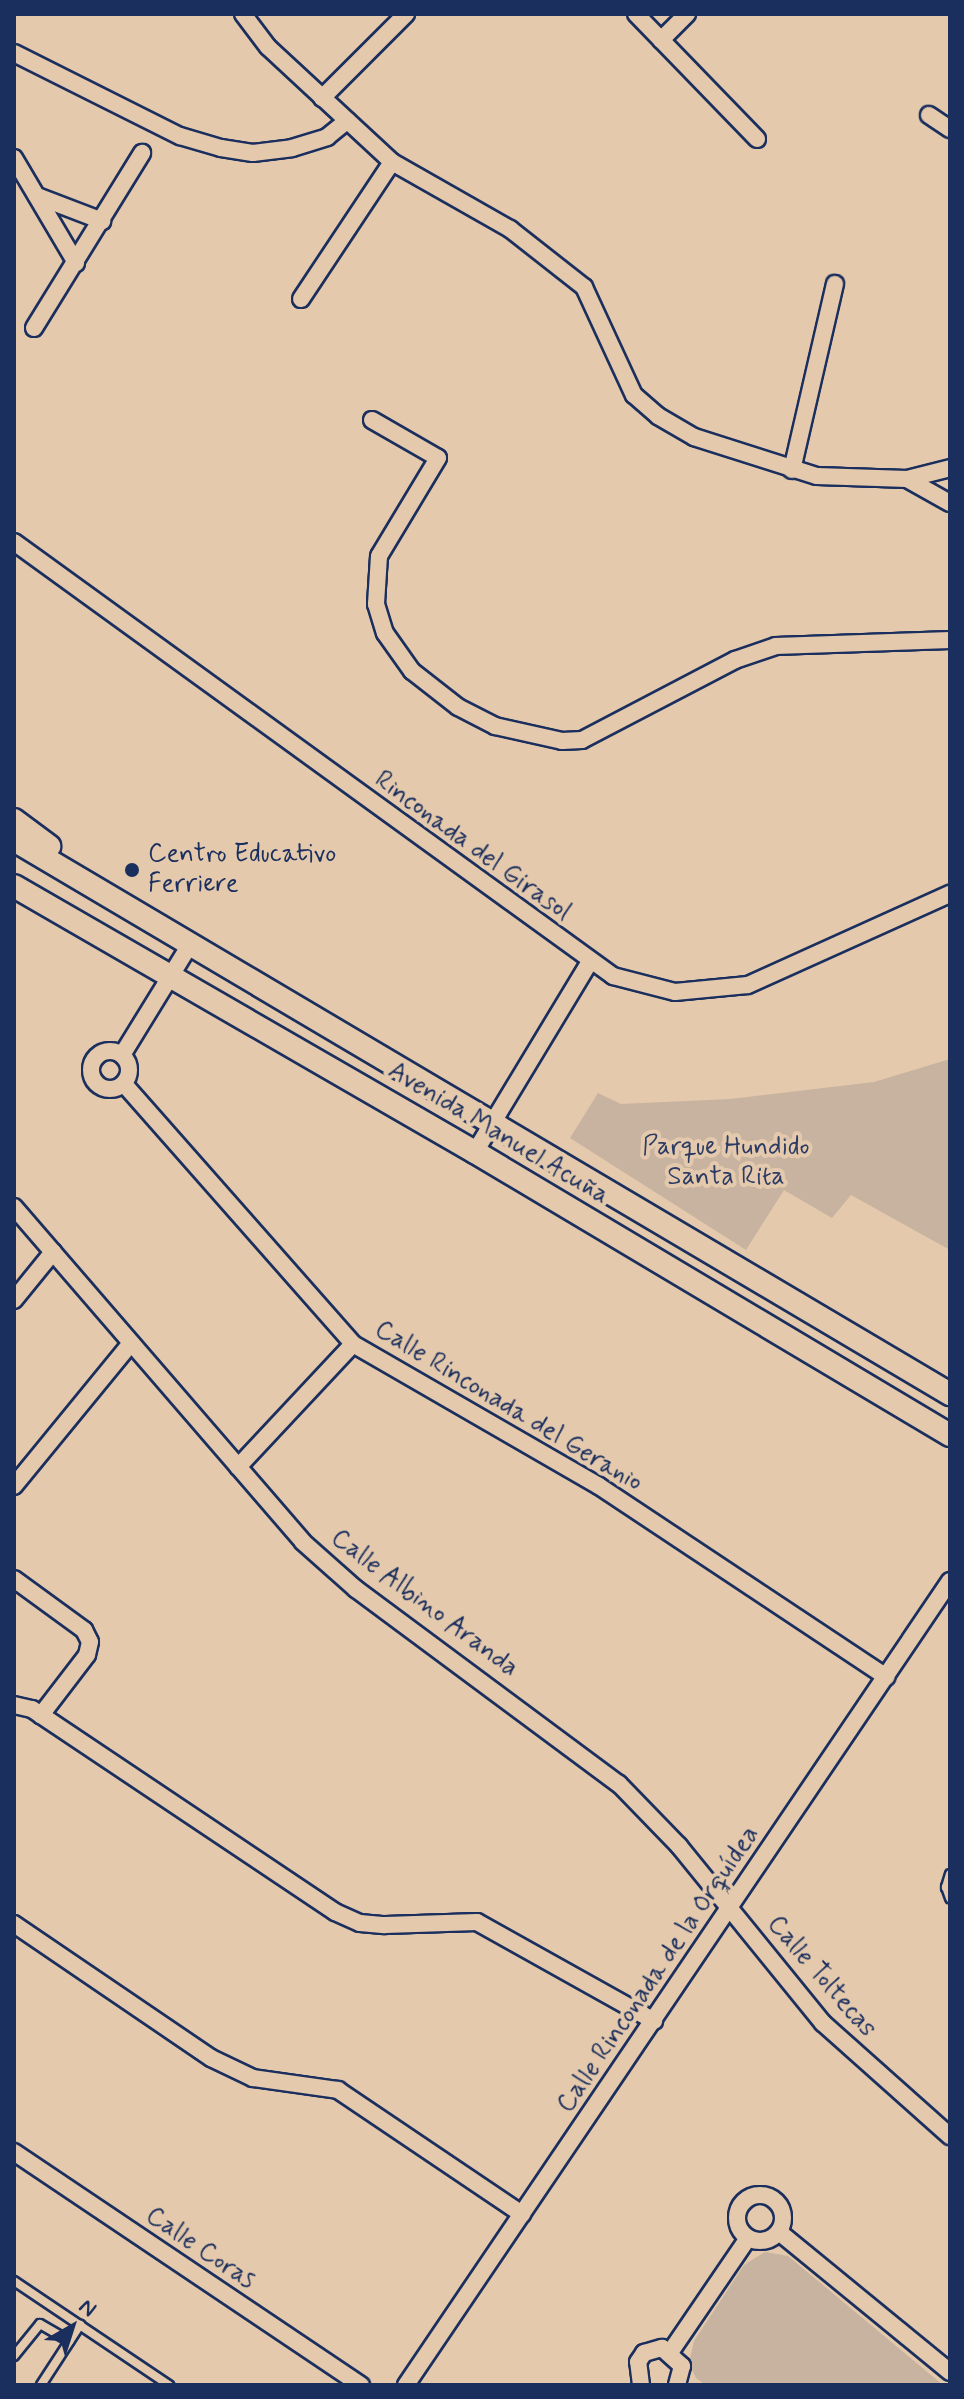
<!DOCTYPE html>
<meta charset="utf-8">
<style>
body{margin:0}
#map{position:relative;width:964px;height:2399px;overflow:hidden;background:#e4c9ac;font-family:Mynerve,sans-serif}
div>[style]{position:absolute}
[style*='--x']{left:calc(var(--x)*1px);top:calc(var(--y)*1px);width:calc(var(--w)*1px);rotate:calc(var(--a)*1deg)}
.green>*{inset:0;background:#c7b3a0}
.roads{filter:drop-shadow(2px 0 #1b2f5e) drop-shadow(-2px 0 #1b2f5e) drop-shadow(0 2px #1b2f5e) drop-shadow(0 -2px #1b2f5e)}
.lane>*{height:8px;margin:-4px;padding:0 4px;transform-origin:4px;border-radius:4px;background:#e4c9ac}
.street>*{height:16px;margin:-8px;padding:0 8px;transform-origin:8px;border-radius:8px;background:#e4c9ac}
.street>.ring{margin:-8px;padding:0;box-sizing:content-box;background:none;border:16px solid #e4c9ac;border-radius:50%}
.secondary>*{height:22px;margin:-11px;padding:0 11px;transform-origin:11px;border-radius:11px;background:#e4c9ac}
.dots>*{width:22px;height:22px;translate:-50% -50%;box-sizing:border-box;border:4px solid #e4c9ac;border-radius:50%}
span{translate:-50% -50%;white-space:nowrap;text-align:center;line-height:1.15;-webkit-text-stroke:8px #e4c9ac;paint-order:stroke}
.street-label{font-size:26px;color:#1b2f5e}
.poi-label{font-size:26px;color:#1b2f5e}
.left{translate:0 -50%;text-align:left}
.park-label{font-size:26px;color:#2c3c65}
.frame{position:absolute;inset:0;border:16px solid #1b2f5e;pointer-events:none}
.north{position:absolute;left:32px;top:2287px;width:80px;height:80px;-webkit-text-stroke:6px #e4c9ac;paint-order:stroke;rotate:39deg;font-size:22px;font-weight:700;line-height:32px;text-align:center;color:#1b2f5e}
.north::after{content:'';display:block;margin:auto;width:28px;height:36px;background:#1b2f5e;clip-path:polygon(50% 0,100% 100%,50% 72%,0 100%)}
</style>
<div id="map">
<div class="green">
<i style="clip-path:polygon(950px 1059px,950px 1250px,851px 1195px,832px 1218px,784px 1190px,746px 1250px,570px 1138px,598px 1093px,621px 1104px,730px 1099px,874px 1082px)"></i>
<i style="clip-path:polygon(765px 2252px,788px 2256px,943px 2385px,706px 2385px,696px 2378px,689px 2363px,694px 2341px,744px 2265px)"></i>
</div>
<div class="roads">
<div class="lane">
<i style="--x:950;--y:1874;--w:14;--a:107"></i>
<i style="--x:946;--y:1887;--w:12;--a:70"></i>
<i style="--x:14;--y:2281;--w:187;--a:33.9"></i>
<i style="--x:14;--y:2356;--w:41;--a:-50.9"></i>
<i style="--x:40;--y:2324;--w:34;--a:30"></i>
<i style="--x:41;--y:2385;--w:72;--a:-57"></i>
</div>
<div class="street">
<i style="--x:243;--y:14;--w:41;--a:52.9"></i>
<i style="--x:268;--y:47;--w:169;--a:42.8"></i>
<i style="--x:392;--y:162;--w:136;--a:29.6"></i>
<i style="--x:510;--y:229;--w:94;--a:38.1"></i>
<i style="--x:584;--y:287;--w:119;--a:65.2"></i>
<i style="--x:634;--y:395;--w:32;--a:41"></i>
<i style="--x:658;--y:416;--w:42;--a:30.3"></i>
<i style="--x:694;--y:437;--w:129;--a:17.6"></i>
<i style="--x:817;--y:476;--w:90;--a:1.9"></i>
<i style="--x:907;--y:479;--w:44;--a:-14.3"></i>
<i style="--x:636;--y:14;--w:174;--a:45.9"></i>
<i style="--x:661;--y:40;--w:37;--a:-45"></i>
<i style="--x:14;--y:53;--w:186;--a:26.6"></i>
<i style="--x:180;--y:136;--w:43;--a:16.3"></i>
<i style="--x:221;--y:148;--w:32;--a:9"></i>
<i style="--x:253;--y:153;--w:39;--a:-7"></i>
<i style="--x:292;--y:148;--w:37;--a:-17"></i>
<i style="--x:327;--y:137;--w:26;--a:-39"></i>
<i style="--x:322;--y:98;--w:119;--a:-45"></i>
<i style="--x:929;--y:115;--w:25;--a:34"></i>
<i style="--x:14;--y:158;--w:122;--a:59.4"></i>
<i style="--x:37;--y:196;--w:70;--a:21"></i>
<i style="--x:301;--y:299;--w:164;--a:-56.4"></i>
<i style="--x:34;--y:328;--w:206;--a:-58.3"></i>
<i style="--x:372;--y:420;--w:76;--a:29.9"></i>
<i style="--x:438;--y:458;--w:114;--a:121"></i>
<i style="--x:379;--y:556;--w:48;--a:93.6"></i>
<i style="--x:376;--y:604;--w:30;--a:73"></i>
<i style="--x:385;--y:633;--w:47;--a:54.6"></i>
<i style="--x:412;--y:671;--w:58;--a:38"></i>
<i style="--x:458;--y:707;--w:42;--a:27.2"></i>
<i style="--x:495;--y:726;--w:69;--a:12.6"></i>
<i style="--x:562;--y:741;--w:20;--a:-3"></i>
<i style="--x:582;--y:740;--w:173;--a:-27.6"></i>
<i style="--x:735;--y:660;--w:43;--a:-18.9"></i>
<i style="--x:776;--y:646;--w:174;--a:-2"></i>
<i style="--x:792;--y:470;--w:191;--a:-77"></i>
<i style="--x:907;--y:479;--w:49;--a:29.2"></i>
<i style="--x:14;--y:542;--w:740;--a:35.92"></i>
<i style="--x:613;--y:976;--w:64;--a:14.5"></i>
<i style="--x:675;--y:992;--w:73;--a:-5.5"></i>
<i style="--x:748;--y:985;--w:222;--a:-24.3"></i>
<i class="ring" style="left:91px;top:1051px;width:22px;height:22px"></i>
<i style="--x:122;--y:1055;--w:132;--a:-58.4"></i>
<i style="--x:124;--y:1084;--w:346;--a:48.6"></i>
<i style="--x:353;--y:1344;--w:284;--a:30"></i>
<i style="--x:599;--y:1486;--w:345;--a:33.6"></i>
<i style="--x:475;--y:1152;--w:221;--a:-58.9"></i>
<i style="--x:14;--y:1207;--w:442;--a:49.2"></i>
<i style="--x:303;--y:1542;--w:71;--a:41.6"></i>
<i style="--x:356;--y:1589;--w:327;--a:36.6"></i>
<i style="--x:619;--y:1784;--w:86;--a:45.9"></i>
<i style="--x:679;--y:1846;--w:228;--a:50.9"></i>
<i style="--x:823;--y:2023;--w:170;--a:41.7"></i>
<i style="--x:14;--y:1300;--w:62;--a:-50.9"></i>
<i style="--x:238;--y:1467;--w:168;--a:-46.9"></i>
<i style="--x:14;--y:1486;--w:185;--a:-50.7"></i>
<i style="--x:14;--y:1579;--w:87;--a:36.1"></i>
<i style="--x:84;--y:1630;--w:13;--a:63"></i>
<i style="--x:90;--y:1642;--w:13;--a:103"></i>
<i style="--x:87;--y:1655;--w:76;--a:127.5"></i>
<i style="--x:14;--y:1705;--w:18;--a:13"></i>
<i style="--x:32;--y:1709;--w:365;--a:33.8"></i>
<i style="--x:335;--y:1912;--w:27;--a:24"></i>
<i style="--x:360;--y:1923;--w:25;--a:5"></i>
<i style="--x:385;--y:1925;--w:92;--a:-1.9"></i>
<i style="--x:477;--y:1922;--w:203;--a:29.2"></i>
<i style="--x:14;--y:1924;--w:238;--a:34.2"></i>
<i style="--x:211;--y:2058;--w:47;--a:25.5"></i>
<i style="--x:253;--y:2078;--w:86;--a:8"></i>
<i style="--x:338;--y:2090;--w:222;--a:34"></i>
<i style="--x:14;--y:2152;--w:418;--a:33.9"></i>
<i class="ring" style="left:737px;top:2195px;width:30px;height:30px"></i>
<i style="--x:779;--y:2232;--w:221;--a:39.3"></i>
<i style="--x:671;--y:2351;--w:137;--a:-55.7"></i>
<i style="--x:406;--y:2385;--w:971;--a:-55.92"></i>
<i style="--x:641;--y:2385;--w:23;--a:-97"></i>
<i style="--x:638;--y:2362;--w:11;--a:-56"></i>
<i style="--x:644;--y:2353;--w:19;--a:-16"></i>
<i style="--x:662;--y:2348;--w:27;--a:42"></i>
<i style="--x:682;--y:2366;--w:20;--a:105"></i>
</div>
<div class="secondary">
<i style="--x:14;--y:820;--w:44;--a:36.6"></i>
<i style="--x:14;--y:840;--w:1088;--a:30.62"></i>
<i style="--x:14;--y:886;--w:532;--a:29.99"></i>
<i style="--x:475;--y:1152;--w:553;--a:30.79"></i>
</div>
</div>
<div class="dots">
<i style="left:132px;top:870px;background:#1b2f5e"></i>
</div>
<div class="street-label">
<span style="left:472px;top:847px;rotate:36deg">Rinconada del Girasol</span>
<span style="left:498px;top:1134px;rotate:31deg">Avenida Manuel Acuña</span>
<span style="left:508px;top:1407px;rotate:31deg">Calle Rinconada del Geranio</span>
<span style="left:424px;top:1604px;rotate:37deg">Calle Albino Aranda</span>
<span style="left:659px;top:1970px;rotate:-56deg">Calle Rinconada de la Orquídea</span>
<span style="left:821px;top:1977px;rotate:49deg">Calle Toltecas</span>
<span style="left:200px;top:2249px;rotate:34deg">Calle Coras</span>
</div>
<div class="poi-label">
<span class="left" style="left:148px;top:870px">Centro Educativo<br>Ferriere</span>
</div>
<div class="park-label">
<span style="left:726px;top:1163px">Parque Hundido<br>Santa Rita</span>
</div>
<div class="frame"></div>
<div class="north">N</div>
</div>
